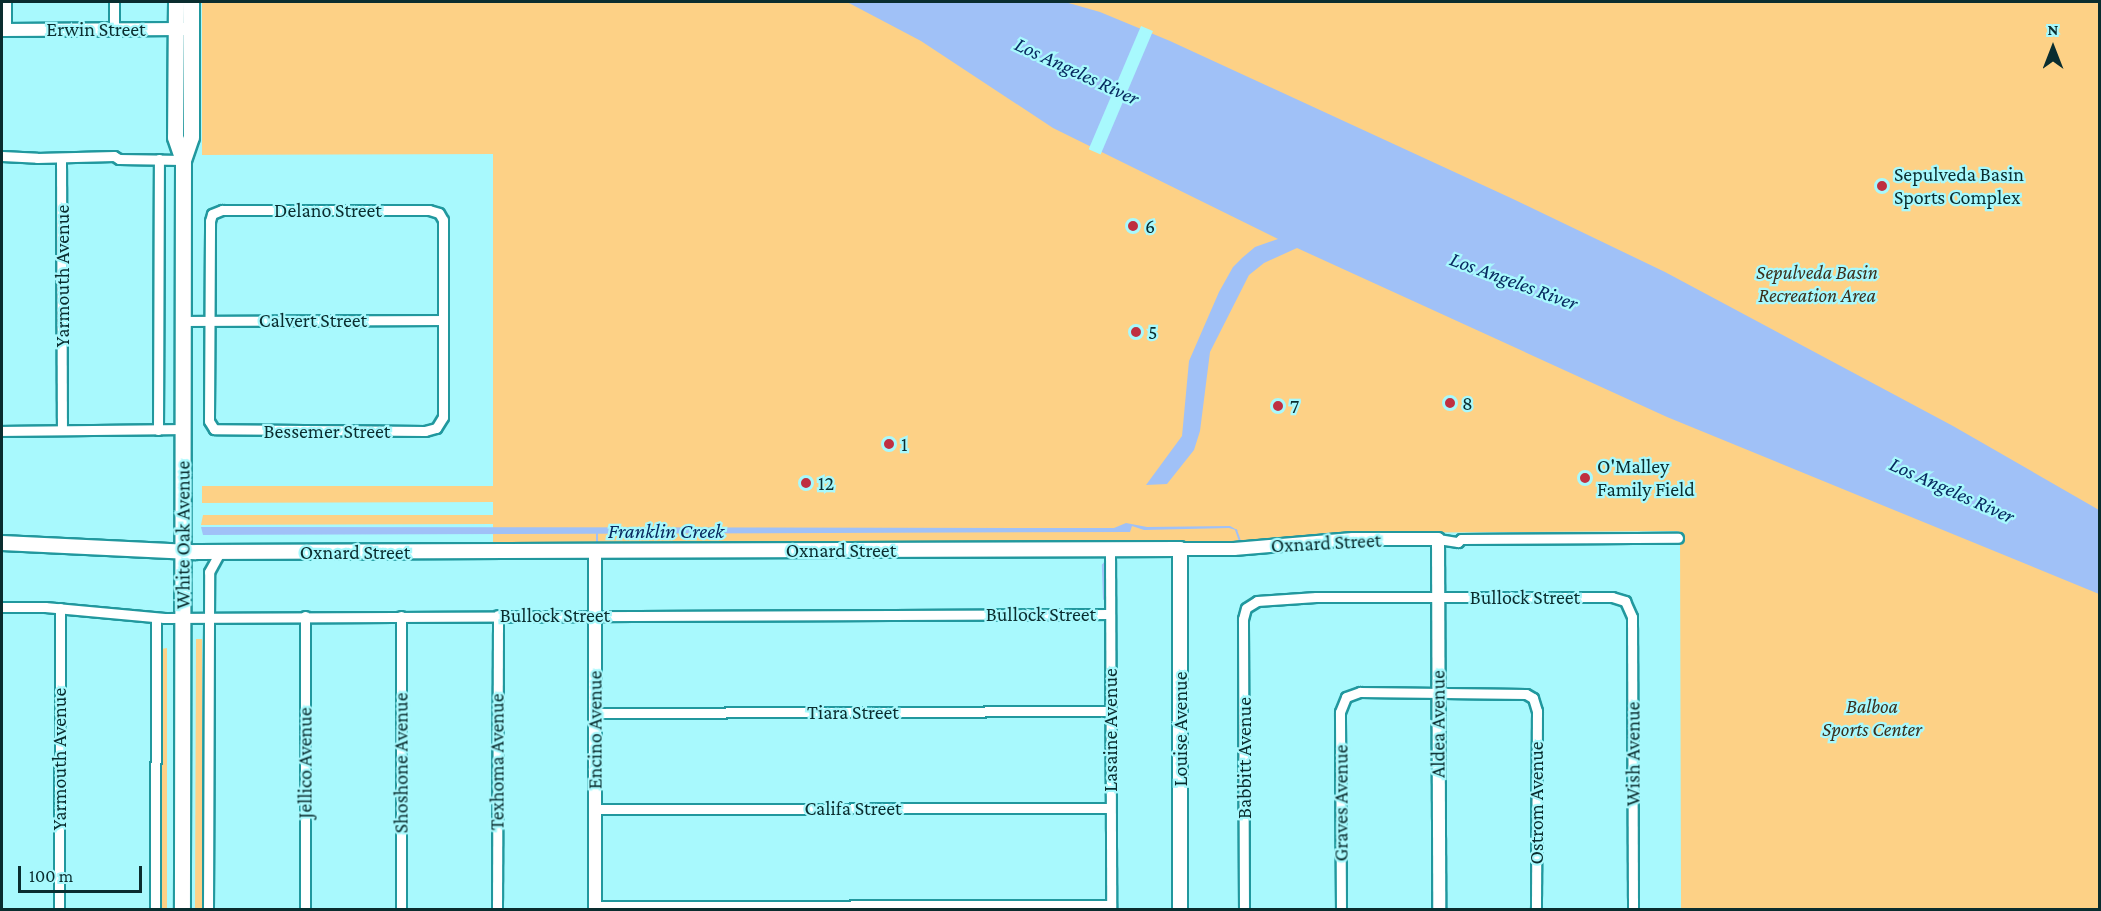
<!DOCTYPE html>
<style>
body{margin:0}
#map{position:relative;width:2101px;height:911px;overflow:hidden;background:#a8f9fd;font-family:"Crimson Pro",serif}
div>[style]{position:absolute}
[style*='--x']{left:calc(var(--x)*1px);top:calc(var(--y)*1px);width:calc(var(--w)*1px);rotate:calc(var(--a)*1deg)}
.green>*{inset:0;background:#fdd186}
.water>*{inset:0;background:#a0c1f7}
.pier>*{inset:0;background:#a8f9fd;transform-origin:0 0}
.stream>*{height:2px;margin:-1px;padding:0 1px;transform-origin:1px;border-radius:1px;background:#a0c1f7}
.roads{filter:drop-shadow(2px 0 #21989e) drop-shadow(-2px 0 #21989e) drop-shadow(0 2px #21989e) drop-shadow(0 -2px #21989e)}
.minor>*{height:9px;margin:-4.5px;padding:0 4.5px;transform-origin:4.5px;border-radius:4.5px;background:#fff}
.tertiary>*{height:12px;margin:-6px;padding:0 6px;transform-origin:6px;border-radius:6px;background:#fff}
.secondary>*{height:14px;margin:-7px;padding:0 7px;transform-origin:7px;border-radius:7px;background:#fff}
.primary>*{height:15px;margin:-7.5px;padding:0 7.5px;transform-origin:7.5px;border-radius:7.5px;background:#fff}
.dots>*{width:16px;height:16px;translate:-50% -50%;box-sizing:border-box;border:3px solid #a8f9fd;border-radius:50%}
span{translate:-50% -50%;white-space:nowrap;text-align:center;line-height:1.15;-webkit-text-stroke:4.5px #a8f9fd;paint-order:stroke}
.street-label{font-size:20px;color:#0a2d2f}
.poi-label{font-size:20px;color:#0a2d2f}
.left{translate:0 -50%;text-align:left}
.park-label{font-size:20px;color:#3b301d;font-style:italic}
.water-label{font-size:21px;color:#082a60;font-style:italic}
.frame{position:absolute;inset:0;border:3px solid #0a2d2f;pointer-events:none}
.north{position:absolute;left:2023px;top:18px;width:60px;height:60px;-webkit-text-stroke:4px #a8f9fd;paint-order:stroke;rotate:0deg;font-size:16px;font-weight:700;line-height:24px;text-align:center;color:#0a2d2f}
.north::after{content:'';display:block;margin:auto;width:21px;height:27px;background:#0a2d2f;clip-path:polygon(50% 0,100% 100%,50% 72%,0 100%)}
.scale{position:absolute;left:18px;top:866px;width:124px;height:27px;box-sizing:border-box;border:3px solid #0a2d2f;border-top:0;padding-left:8px;font-size:18px;line-height:21px;white-space:nowrap;color:#0a2d2f;-webkit-text-stroke:4px #a8f9fd;paint-order:stroke}
</style>
<div id="map">
<div class="green">
<i style="clip-path:polygon(202px 2px,2099px 2px,2099px 909px,1681px 909px,1680px 532px,1676px 531px,1344px 533px,1227px 542px,493px 545px,493px 524px,201px 525px,203px 515px,493px 515px,493px 502px,202px 503px,202px 486px,493px 486px,493px 154px,202px 155px)"></i>
<i style="clip-path:polygon(196px 639px,202px 639px,202px 910px,195px 909px)"></i>
<i style="clip-path:polygon(167px 648px,167px 909px,160px 910px,161px 649px)"></i>
</div>
<div class="water">
<i style="clip-path:polygon(847px 2px,1065px 2px,1100px 12px,1170px 41px,1513px 199px,1665px 272px,1953px 426px,2099px 510px,2099px 594px,1667px 417px,1297px 248px,1264px 263px,1249px 275px,1210px 352px,1200px 431px,1194px 450px,1167px 484px,1146px 485px,1182px 436px,1189px 361px,1219px 292px,1233px 267px,1242px 258px,1255px 247px,1278px 239px,1053px 128px,921px 41px)"></i>
<i style="clip-path:polygon(1126px 523px,1147px 527px,1230px 526px,1239px 531px,1229px 528px,1144px 530px,1132px 526px,1130px 532px,203px 535px,201px 527px,1114px 528px)"></i>
</div>
<div class="pier">
<i style="left:1141px;top:26px;width:13px;height:134px;rotate:23deg"></i>
</div>
<div class="stream">
<i style="--x:597;--y:530;--w:16;--a:90"></i>
<i style="--x:1236;--y:530;--w:15;--a:70"></i>
<i style="--x:1104;--y:599;--w:34;--a:-92"></i>
<i style="--x:1103;--y:565;--w:5;--a:-53"></i>
</div>
<div class="roads">
<div class="minor">
<i style="--x:114;--y:2;--w:27;--a:90"></i>
<i style="--x:6;--y:30;--w:28;--a:-90"></i>
<i style="--x:2;--y:156;--w:35;--a:3"></i>
<i style="--x:37;--y:158;--w:77;--a:-1.5"></i>
<i style="--x:114;--y:156;--w:6;--a:31"></i>
<i style="--x:119;--y:159;--w:64;--a:0.9"></i>
<i style="--x:61;--y:158;--w:272;--a:89.8"></i>
<i style="--x:222;--y:210;--w:207;--a:0"></i>
<i style="--x:429;--y:210;--w:10;--a:17"></i>
<i style="--x:439;--y:213;--w:8;--a:60"></i>
<i style="--x:443;--y:220;--w:197;--a:90"></i>
<i style="--x:443;--y:417;--w:13;--a:122"></i>
<i style="--x:436;--y:428;--w:11;--a:165"></i>
<i style="--x:425;--y:431;--w:211;--a:-179.5"></i>
<i style="--x:214;--y:429;--w:9;--a:-122"></i>
<i style="--x:209;--y:421;--w:200;--a:-89.7"></i>
<i style="--x:210;--y:221;--w:7;--a:-74"></i>
<i style="--x:212;--y:214;--w:11;--a:-22"></i>
<i style="--x:183;--y:321;--w:260;--a:-0.2"></i>
<i style="--x:158;--y:430;--w:271;--a:-89.8"></i>
<i style="--x:2;--y:431;--w:181;--a:-0.6"></i>
<i style="--x:1438;--y:539;--w:20;--a:9"></i>
<i style="--x:1458;--y:542;--w:4;--a:-45"></i>
<i style="--x:1461;--y:539;--w:217;--a:-0.3"></i>
<i style="--x:1110;--y:550;--w:360;--a:89.8"></i>
<i style="--x:2;--y:607;--w:43;--a:0"></i>
<i style="--x:45;--y:607;--w:120;--a:5.3"></i>
<i style="--x:164;--y:618;--w:946;--a:-0.24"></i>
<i style="--x:305;--y:616;--w:294;--a:90"></i>
<i style="--x:596;--y:713;--w:515;--a:-0.22"></i>
<i style="--x:595;--y:809;--w:515;--a:-0.11"></i>
<i style="--x:595;--y:906;--w:516;--a:-0.11"></i>
<i style="--x:59;--y:910;--w:302;--a:-89.8"></i>
<i style="--x:155;--y:910;--w:292;--a:-89.8"></i>
<i style="--x:208;--y:910;--w:338;--a:-89.8"></i>
<i style="--x:209;--y:572;--w:23;--a:-61"></i>
<i style="--x:401;--y:910;--w:294;--a:-90"></i>
<i style="--x:497;--y:910;--w:295;--a:-89.8"></i>
<i style="--x:1244;--y:910;--w:291;--a:-90.2"></i>
<i style="--x:1243;--y:619;--w:11;--a:-75"></i>
<i style="--x:1246;--y:608;--w:13;--a:-32"></i>
<i style="--x:1257;--y:601;--w:59;--a:-3.9"></i>
<i style="--x:1316;--y:597;--w:296;--a:0"></i>
<i style="--x:1612;--y:597;--w:14;--a:17"></i>
<i style="--x:1625;--y:601;--w:17;--a:66"></i>
<i style="--x:1632;--y:617;--w:293;--a:89.8"></i>
<i style="--x:1341;--y:910;--w:198;--a:-90.3"></i>
<i style="--x:1340;--y:712;--w:16;--a:-68"></i>
<i style="--x:1346;--y:697;--w:15;--a:-20"></i>
<i style="--x:1360;--y:692;--w:166;--a:0.7"></i>
<i style="--x:1526;--y:694;--w:8;--a:30"></i>
<i style="--x:1533;--y:698;--w:14;--a:73"></i>
<i style="--x:1537;--y:711;--w:199;--a:90.3"></i>
</div>
<div class="tertiary">
<i style="--x:2;--y:30;--w:182;--a:-0.3"></i>
<i style="--x:1180;--y:549;--w:54;--a:0"></i>
<i style="--x:1234;--y:549;--w:119;--a:-4.8"></i>
<i style="--x:1353;--y:539;--w:85;--a:0"></i>
<i style="--x:1438;--y:539;--w:371;--a:89.8"></i>
<i style="--x:595;--y:910;--w:359;--a:-90"></i>
</div>
<div class="secondary">
<i style="--x:2;--y:543;--w:194;--a:2.7"></i>
<i style="--x:196;--y:552;--w:984;--a:-0.17"></i>
<i style="--x:1180;--y:549;--w:361;--a:90"></i>
</div>
<div class="primary">
<i style="--x:176;--y:2;--w:135;--a:90.4"></i>
<i style="--x:175;--y:137;--w:24;--a:71"></i>
<i style="--x:183;--y:160;--w:750;--a:90.08"></i>
<i style="--x:183;--y:160;--w:24;--a:-71"></i>
<i style="--x:191;--y:137;--w:135;--a:-90"></i>
</div>
</div>
<div class="dots">
<i style="left:1882px;top:186px;background:#bf2f40"></i>
<i style="left:1133px;top:226px;background:#bf2f40"></i>
<i style="left:1136px;top:332px;background:#bf2f40"></i>
<i style="left:1450px;top:403px;background:#bf2f40"></i>
<i style="left:1278px;top:406px;background:#bf2f40"></i>
<i style="left:889px;top:444px;background:#bf2f40"></i>
<i style="left:1585px;top:478px;background:#bf2f40"></i>
<i style="left:806px;top:483px;background:#bf2f40"></i>
</div>
<div class="street-label">
<span style="left:96px;top:29px">Erwin Street</span>
<span style="left:328px;top:210px">Delano Street</span>
<span style="left:62px;top:276px;rotate:-90deg">Yarmouth Avenue</span>
<span style="left:313px;top:320px">Calvert Street</span>
<span style="left:327px;top:431px">Bessemer Street</span>
<span style="left:183px;top:535px;rotate:-90deg">White Oak Avenue</span>
<span style="left:1326px;top:543px;rotate:-3deg">Oxnard Street</span>
<span style="left:841px;top:550px">Oxnard Street</span>
<span style="left:355px;top:552px">Oxnard Street</span>
<span style="left:1525px;top:597px">Bullock Street</span>
<span style="left:1041px;top:614px">Bullock Street</span>
<span style="left:555px;top:615px">Bullock Street</span>
<span style="left:853px;top:712px">Tiara Street</span>
<span style="left:1438px;top:724px;rotate:-90deg">Aldea Avenue</span>
<span style="left:1180px;top:729px;rotate:-90deg">Louise Avenue</span>
<span style="left:595px;top:730px;rotate:-90deg">Encino Avenue</span>
<span style="left:1110px;top:730px;rotate:-90deg">Lasaine Avenue</span>
<span style="left:1633px;top:754px;rotate:-90deg">Wish Avenue</span>
<span style="left:1244px;top:758px;rotate:-90deg">Babbitt Avenue</span>
<span style="left:59px;top:759px;rotate:-90deg">Yarmouth Avenue</span>
<span style="left:497px;top:762px;rotate:-90deg">Texhoma Avenue</span>
<span style="left:305px;top:763px;rotate:-90deg">Jellico Avenue</span>
<span style="left:401px;top:763px;rotate:-90deg">Shoshone Avenue</span>
<span style="left:1341px;top:803px;rotate:-90deg">Graves Avenue</span>
<span style="left:1536px;top:803px;rotate:-90deg">Ostrom Avenue</span>
<span style="left:853px;top:808px">Califa Street</span>
</div>
<div class="poi-label">
<span class="left" style="left:1894px;top:186px">Sepulveda Basin<br>Sports Complex</span>
<span class="left" style="left:1145px;top:226px">6</span>
<span class="left" style="left:1148px;top:332px">5</span>
<span class="left" style="left:1462px;top:403px">8</span>
<span class="left" style="left:1290px;top:406px">7</span>
<span class="left" style="left:901px;top:444px">1</span>
<span class="left" style="left:1597px;top:478px">O'Malley<br>Family Field</span>
<span class="left" style="left:818px;top:483px">12</span>
</div>
<div class="park-label">
<span style="left:1817px;top:284px">Sepulveda Basin<br>Recreation Area</span>
<span style="left:1872px;top:718px">Balboa<br>Sports Center</span>
</div>
<div class="water-label">
<span style="left:1077px;top:71px;rotate:25deg">Los Angeles River</span>
<span style="left:1514px;top:281px;rotate:20deg">Los Angeles River</span>
<span style="left:1952px;top:490px;rotate:24deg">Los Angeles River</span>
<span style="left:666px;top:531px">Franklin Creek</span>
</div>
<div class="frame"></div>
<div class="north">N</div>
<div class="scale">100 m</div>
</div>
